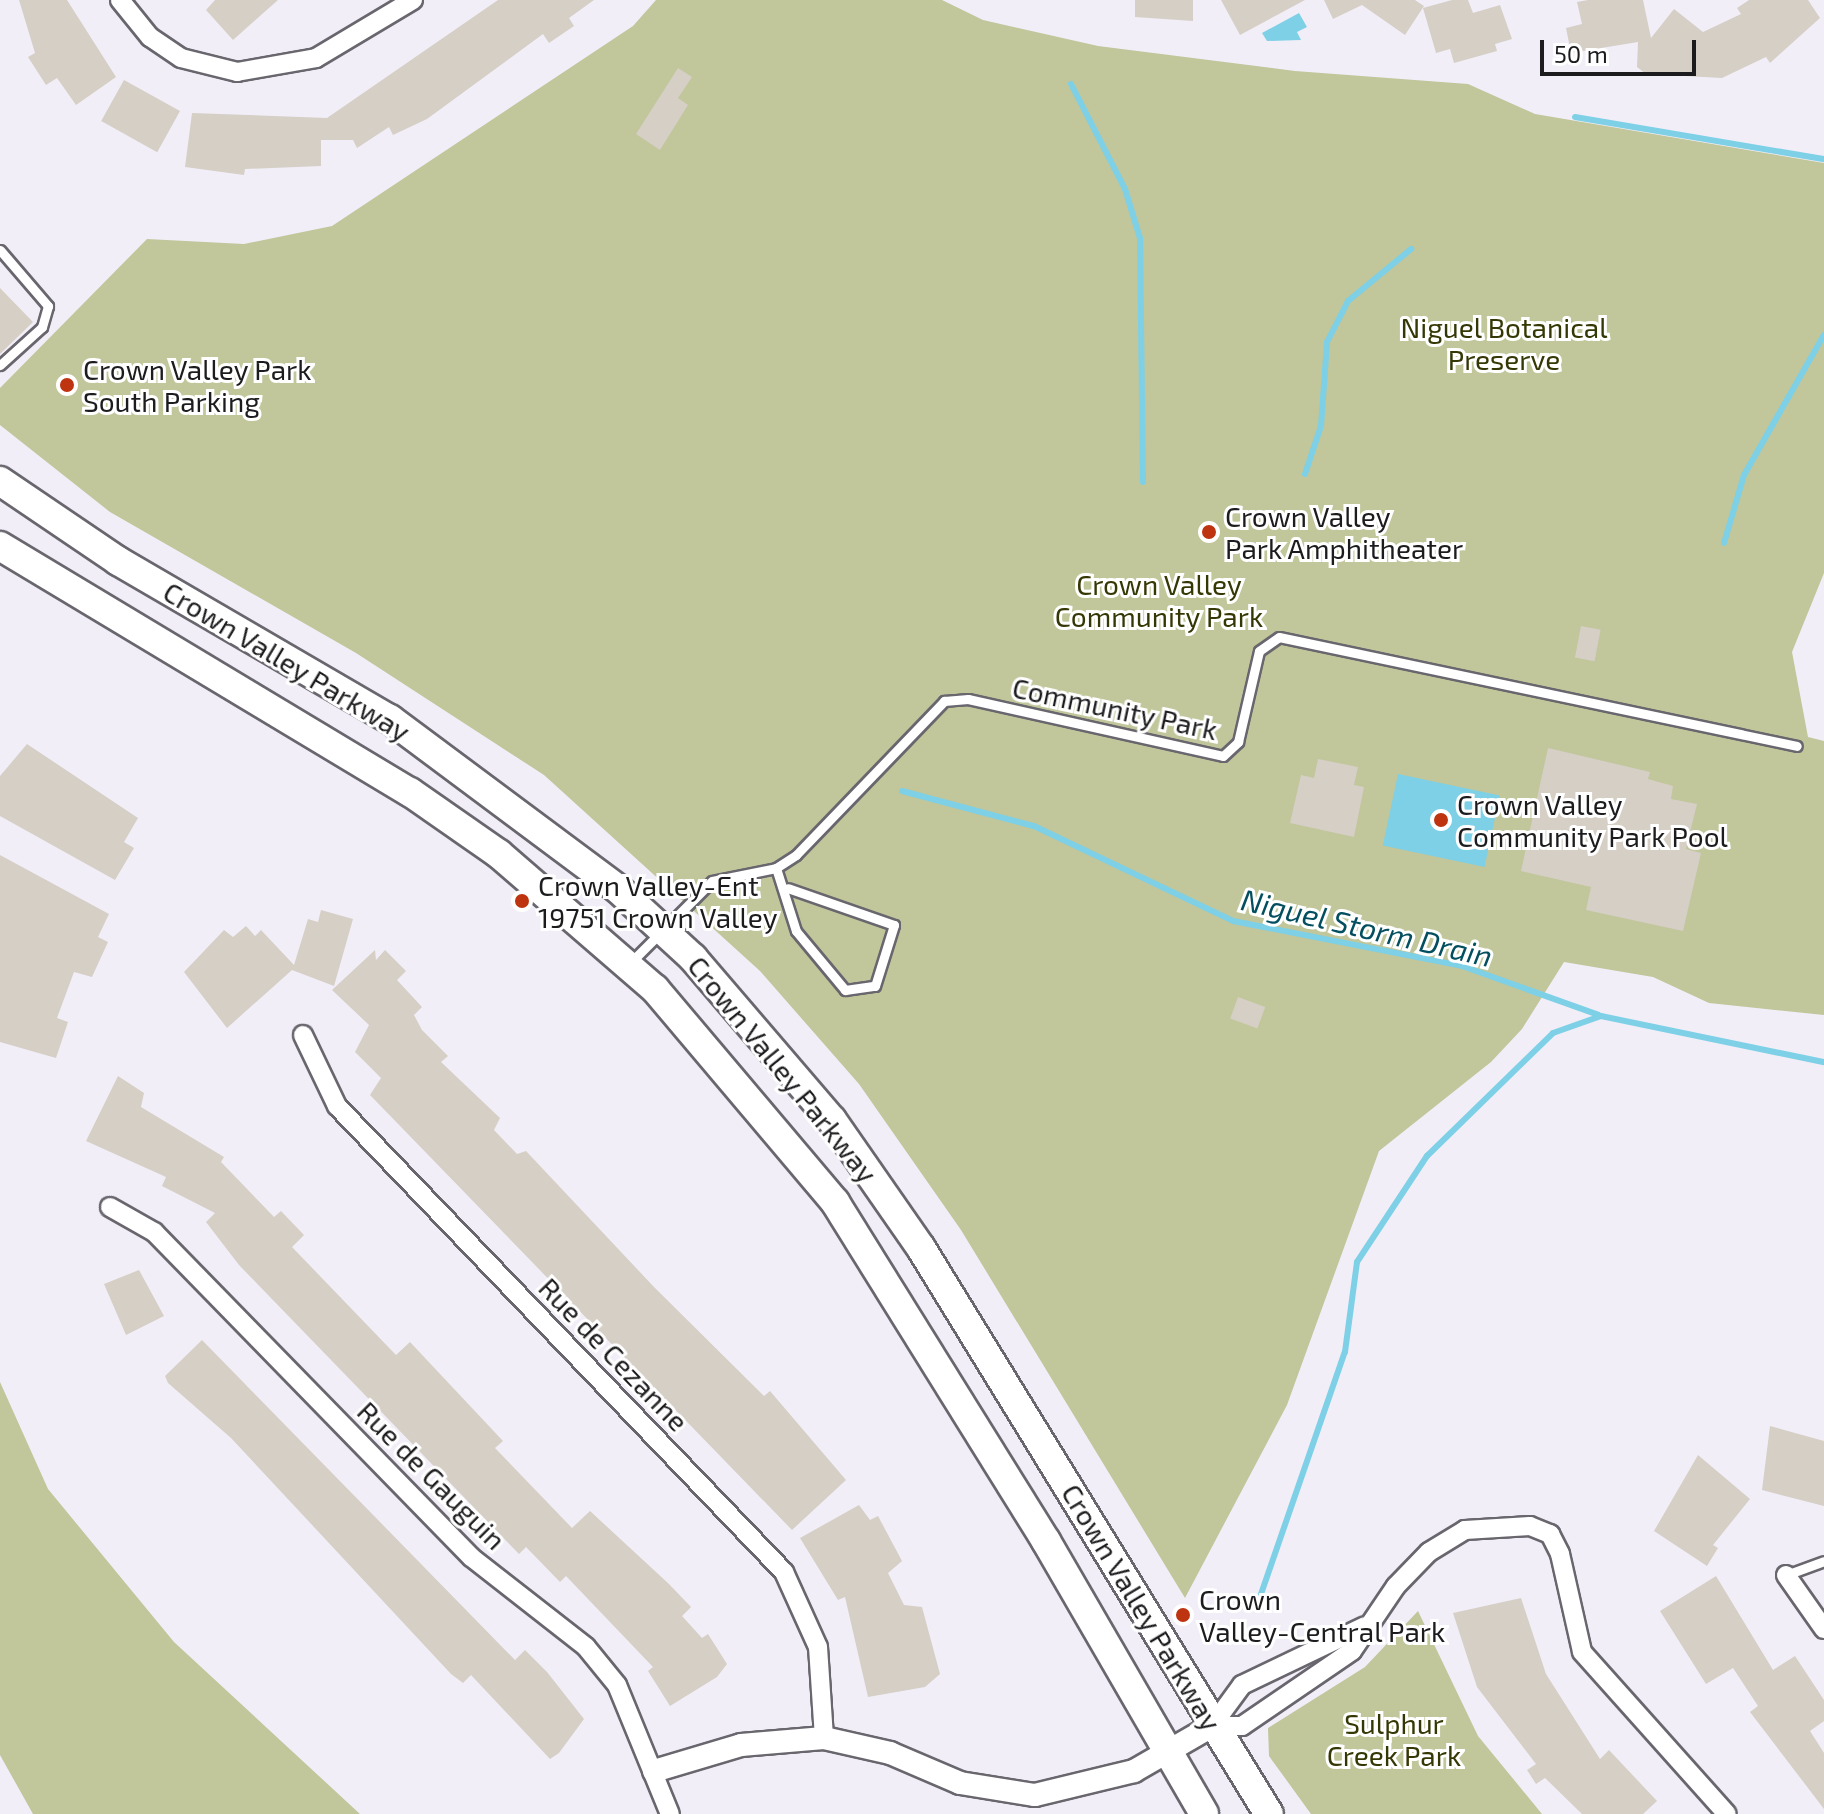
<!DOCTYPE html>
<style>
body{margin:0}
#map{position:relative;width:1824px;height:1814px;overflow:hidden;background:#f2eef8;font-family:"Exo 2",sans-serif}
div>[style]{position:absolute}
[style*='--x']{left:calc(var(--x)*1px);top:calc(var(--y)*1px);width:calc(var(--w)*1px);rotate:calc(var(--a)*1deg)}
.green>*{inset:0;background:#c1c69b}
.water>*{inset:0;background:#7ed0e6;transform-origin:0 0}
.stream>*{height:6px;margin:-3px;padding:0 3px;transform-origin:3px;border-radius:3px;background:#7ed0e6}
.building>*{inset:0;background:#d5cfc6;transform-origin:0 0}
.roads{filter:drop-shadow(2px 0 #69666e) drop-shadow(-2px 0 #69666e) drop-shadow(0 2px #69666e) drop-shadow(0 -2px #69666e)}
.service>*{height:9px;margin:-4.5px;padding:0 4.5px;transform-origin:4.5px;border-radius:4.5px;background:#fff}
.minor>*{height:18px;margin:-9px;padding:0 9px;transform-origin:9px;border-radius:9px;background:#fff}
.tertiary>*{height:22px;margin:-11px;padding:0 11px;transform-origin:11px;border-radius:11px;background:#fff}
.primary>*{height:28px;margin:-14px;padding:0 14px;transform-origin:14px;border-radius:14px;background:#fff}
.dots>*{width:22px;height:22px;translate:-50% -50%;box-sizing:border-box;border:4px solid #fff;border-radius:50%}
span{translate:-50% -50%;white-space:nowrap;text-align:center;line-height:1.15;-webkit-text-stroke:6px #fff;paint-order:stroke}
.park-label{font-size:28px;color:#353804}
.poi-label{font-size:28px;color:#1c1b1e}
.left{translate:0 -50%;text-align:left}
.street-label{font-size:28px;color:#1c1b1e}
.water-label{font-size:30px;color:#044f5f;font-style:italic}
.scale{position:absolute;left:1540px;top:40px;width:156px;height:36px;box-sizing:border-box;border:4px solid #1c1b1e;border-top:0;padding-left:10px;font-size:24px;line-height:28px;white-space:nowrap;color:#1c1b1e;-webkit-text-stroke:6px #fff;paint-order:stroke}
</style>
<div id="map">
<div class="green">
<i style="clip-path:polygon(656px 0,942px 0,983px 20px,1098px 46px,1295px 71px,1468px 84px,1535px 114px,1824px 163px,1824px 573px,1792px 652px,1808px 737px,1824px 741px,1824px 1015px,1709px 1003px,1653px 977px,1564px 962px,1522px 1029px,1491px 1062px,1379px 1151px,1287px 1405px,1185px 1598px,961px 1230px,859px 1084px,760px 971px,544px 775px,356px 653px,110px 512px,0 425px,0 388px,147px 239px,244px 244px,332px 226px,633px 26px)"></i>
<i style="clip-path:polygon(0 1382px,48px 1489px,174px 1642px,360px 1814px,33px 1814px,0 1755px)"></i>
<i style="clip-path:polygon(1418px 1611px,1478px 1736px,1542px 1814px,1311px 1814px,1269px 1756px,1268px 1728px,1365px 1667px)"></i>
</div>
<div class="water">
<i style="clip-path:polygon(1299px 13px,1307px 27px,1297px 32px,1301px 40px,1267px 41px,1262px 33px)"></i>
<i style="left:1398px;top:774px;width:104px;height:73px;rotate:12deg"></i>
</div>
<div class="stream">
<i style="--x:1071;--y:84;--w:118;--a:62.8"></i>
<i style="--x:1125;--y:189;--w:51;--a:73"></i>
<i style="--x:1140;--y:238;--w:244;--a:89.3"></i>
<i style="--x:1575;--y:117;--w:253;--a:9.6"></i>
<i style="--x:1305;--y:474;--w:51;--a:-71.6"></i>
<i style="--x:1321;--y:426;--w:84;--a:-85.9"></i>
<i style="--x:1327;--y:342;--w:46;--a:-62.9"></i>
<i style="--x:1348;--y:301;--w:82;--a:-39.5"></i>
<i style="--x:1724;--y:543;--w:71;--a:-73.6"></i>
<i style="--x:1744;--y:475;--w:161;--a:-60.3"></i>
<i style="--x:902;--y:791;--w:137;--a:14.9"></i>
<i style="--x:1034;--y:826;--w:221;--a:25.5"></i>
<i style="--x:1233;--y:921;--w:233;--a:11.1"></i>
<i style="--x:1462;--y:966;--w:145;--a:19.7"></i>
<i style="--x:1261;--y:1594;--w:256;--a:-70.9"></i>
<i style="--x:1345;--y:1352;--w:91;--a:-82.4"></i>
<i style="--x:1357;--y:1262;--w:127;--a:-56.6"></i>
<i style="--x:1427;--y:1156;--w:176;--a:-44.3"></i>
<i style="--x:1553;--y:1033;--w:51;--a:-19.5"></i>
<i style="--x:1601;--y:1016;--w:228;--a:11.7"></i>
</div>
<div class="building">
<i style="clip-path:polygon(19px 0,67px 0,116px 77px,76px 105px,57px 78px,46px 85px,28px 57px,35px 53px)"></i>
<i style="clip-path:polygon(215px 0,278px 0,233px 40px,206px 10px)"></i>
<i style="clip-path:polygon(498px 0,594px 0,569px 18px,574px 26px,549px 43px,543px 34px,427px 119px,393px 135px,389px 127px,357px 148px,353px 140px,321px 140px,321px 166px,245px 169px,244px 175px,185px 167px,192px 113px,327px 118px)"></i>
<i style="clip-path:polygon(1135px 0,1193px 0,1193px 21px,1135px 17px)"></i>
<i style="clip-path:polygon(1221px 0,1305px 0,1240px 35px)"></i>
<i style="clip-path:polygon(1324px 0,1415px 0,1424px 6px,1405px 35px,1362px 5px,1333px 19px)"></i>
<i style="clip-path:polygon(1452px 0,1468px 0,1473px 13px,1500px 5px,1512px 39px,1495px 44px,1497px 51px,1454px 63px,1450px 49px,1436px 53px,1423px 8px)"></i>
<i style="clip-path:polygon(1588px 0,1643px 0,1651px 38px,1674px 9px,1703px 32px,1741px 14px,1737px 8px,1749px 0,1808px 0,1820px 18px,1770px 63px,1766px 57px,1722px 78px,1646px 74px,1637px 67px,1638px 42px,1571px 53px,1566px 28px,1582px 24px,1577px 2px)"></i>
<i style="clip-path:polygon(678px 68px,692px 77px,678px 98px,688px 105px,660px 150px,636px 134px)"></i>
<i style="left:124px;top:80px;width:64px;height:47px;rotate:29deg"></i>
<i style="clip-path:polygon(0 288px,33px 322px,0 354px)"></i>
<i style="left:1581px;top:626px;width:20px;height:32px;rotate:11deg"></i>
<i style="clip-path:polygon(27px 744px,138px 818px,124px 842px,134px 848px,115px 880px,0 816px,0 776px)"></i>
<i style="clip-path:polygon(1548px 748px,1650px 772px,1648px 779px,1673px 786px,1671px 799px,1697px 804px,1686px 849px,1701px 853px,1683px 931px,1586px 910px,1591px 887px,1521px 871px)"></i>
<i style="clip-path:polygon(1318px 759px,1358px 767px,1354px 785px,1364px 787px,1354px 837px,1290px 823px,1301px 775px,1314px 778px)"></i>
<i style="clip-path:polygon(0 855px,109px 914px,98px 937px,108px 942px,92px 977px,74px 972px,57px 1018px,68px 1022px,56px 1058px,0 1042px)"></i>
<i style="clip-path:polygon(321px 910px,353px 919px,334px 986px,292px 970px,227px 1028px,184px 972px,224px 930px,233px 937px,246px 926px,255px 936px,261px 930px,294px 965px,308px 919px,318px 922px)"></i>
<i style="clip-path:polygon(375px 950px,376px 960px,385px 950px,406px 971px,397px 980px,422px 1007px,414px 1015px,422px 1030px,448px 1056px,441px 1062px,500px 1118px,494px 1130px,517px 1154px,526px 1151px,654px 1287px,764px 1396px,770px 1391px,846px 1480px,792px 1530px,370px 1095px,381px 1078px,355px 1052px,369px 1025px,332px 990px)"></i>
<i style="left:1238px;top:997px;width:29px;height:23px;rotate:20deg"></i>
<i style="clip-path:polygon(118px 1076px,144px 1093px,141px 1107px,224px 1157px,221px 1162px,274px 1217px,281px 1211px,304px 1235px,292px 1247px,396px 1355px,410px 1342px,503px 1441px,495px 1448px,572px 1528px,590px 1511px,669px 1584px,691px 1607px,682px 1616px,702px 1638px,708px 1634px,727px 1664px,717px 1677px,670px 1706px,648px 1671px,653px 1667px,566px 1576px,560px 1582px,526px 1547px,519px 1554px,239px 1265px,206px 1222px,215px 1213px,162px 1186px,166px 1177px,86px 1141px)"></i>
<i style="clip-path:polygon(139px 1270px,164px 1316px,126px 1335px,104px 1284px)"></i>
<i style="clip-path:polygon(202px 1340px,515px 1660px,525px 1650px,547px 1672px,584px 1719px,559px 1753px,550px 1759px,471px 1675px,463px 1683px,451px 1674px,231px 1438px,168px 1383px,165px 1376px)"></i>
<i style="clip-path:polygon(1770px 1426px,1824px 1441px,1824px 1506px,1762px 1490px)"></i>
<i style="clip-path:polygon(1698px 1455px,1750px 1499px,1713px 1545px,1718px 1548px,1707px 1566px,1654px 1531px)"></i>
<i style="clip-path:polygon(859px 1505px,870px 1520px,878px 1516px,902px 1561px,888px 1573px,904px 1605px,922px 1607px,940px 1674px,925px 1687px,868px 1697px,845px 1597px,838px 1600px,800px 1538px)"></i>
<i style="clip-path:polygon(1716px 1576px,1773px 1670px,1795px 1656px,1824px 1700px,1824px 1721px,1810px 1731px,1824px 1753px,1824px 1809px,1750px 1712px,1758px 1706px,1733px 1668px,1706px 1684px,1660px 1611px)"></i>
<i style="clip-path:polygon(1521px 1598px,1546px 1674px,1600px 1759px,1609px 1750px,1657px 1801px,1643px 1814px,1582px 1814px,1545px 1778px,1536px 1784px,1527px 1770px,1536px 1764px,1477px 1687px,1453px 1613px)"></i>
</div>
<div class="roads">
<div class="service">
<i style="--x:0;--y:250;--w:74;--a:49.4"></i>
<i style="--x:48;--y:306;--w:22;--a:106"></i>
<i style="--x:42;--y:327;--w:57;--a:137.9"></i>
<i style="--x:776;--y:868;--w:66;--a:72.4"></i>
<i style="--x:796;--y:931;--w:77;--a:50.3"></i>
<i style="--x:845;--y:990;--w:30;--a:-8"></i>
<i style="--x:875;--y:986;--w:64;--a:-72.7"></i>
<i style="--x:894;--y:925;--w:112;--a:-160.8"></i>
<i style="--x:629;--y:964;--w:117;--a:-45"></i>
<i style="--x:712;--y:881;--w:65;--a:-11.5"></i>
<i style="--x:776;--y:868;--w:24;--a:-33"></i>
<i style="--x:796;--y:855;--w:214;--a:-46.1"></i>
<i style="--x:944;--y:701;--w:24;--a:-5"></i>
<i style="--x:968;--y:699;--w:261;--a:12.6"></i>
<i style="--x:1223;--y:756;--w:21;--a:-43"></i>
<i style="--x:1238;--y:742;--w:93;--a:-77"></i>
<i style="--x:1259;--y:651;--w:24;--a:-35"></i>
<i style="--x:1279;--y:637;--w:529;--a:11.88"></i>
<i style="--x:1786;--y:1575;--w:40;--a:-20.2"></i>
</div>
<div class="minor">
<i style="--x:120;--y:0;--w:48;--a:51"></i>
<i style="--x:150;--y:37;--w:37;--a:34"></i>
<i style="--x:181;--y:58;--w:58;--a:14"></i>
<i style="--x:237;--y:72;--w:80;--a:-10"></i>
<i style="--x:316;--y:58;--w:113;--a:-30.9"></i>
<i style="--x:303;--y:1035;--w:79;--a:64.4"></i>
<i style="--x:337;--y:1106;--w:646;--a:46.19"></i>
<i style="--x:784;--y:1572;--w:82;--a:65.6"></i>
<i style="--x:818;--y:1647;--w:91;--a:86.2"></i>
<i style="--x:110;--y:1207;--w:51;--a:29.6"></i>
<i style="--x:154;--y:1232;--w:454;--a:45.7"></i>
<i style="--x:471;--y:1557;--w:146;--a:38"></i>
<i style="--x:586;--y:1647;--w:49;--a:50.8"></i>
<i style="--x:617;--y:1685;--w:139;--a:67.7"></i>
<i style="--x:1786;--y:1575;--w:66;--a:54.9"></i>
<i style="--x:1212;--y:1726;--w:30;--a:0"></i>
<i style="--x:1242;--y:1726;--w:133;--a:-34.3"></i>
<i style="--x:1352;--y:1651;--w:78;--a:-55.9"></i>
<i style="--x:1396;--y:1586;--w:47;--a:-45.9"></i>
<i style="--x:1429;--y:1552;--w:42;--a:-31.4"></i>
<i style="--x:1465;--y:1530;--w:65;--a:-3.5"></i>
<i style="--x:1530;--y:1526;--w:22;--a:22"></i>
<i style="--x:1550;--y:1534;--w:22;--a:63"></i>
<i style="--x:1560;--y:1554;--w:100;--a:77.3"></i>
<i style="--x:1582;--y:1652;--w:217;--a:48.2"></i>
<i style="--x:1212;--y:1726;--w:51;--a:-53.8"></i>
<i style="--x:1242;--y:1685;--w:136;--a:-25.6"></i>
</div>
<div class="tertiary">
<i style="--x:654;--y:1771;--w:91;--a:-16.6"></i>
<i style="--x:741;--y:1745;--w:83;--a:-4.8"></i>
<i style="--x:824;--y:1738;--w:68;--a:12.8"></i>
<i style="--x:890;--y:1753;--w:76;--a:23.2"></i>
<i style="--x:960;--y:1783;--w:76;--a:9.1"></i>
<i style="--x:1035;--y:1795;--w:102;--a:-13.6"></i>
<i style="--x:1134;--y:1771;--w:90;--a:-30"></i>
</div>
<div class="primary">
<i style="--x:0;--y:481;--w:143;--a:34.1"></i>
<i style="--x:118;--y:561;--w:315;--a:30.2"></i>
<i style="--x:390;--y:719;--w:284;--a:36.7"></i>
<i style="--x:618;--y:889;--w:102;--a:42.6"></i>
<i style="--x:693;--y:958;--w:213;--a:49.4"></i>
<i style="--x:832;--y:1120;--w:156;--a:55.2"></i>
<i style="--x:921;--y:1248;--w:664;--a:58.42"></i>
<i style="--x:0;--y:546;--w:478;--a:31"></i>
<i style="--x:410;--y:792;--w:108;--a:34.9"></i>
<i style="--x:499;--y:854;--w:206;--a:40.9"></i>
<i style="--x:655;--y:989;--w:279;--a:49.8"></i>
<i style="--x:835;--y:1202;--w:399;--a:58.1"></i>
<i style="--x:1046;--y:1541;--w:315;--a:59.9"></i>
</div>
</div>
<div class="dots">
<i style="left:67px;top:385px;background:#be3411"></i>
<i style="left:1209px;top:532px;background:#be3411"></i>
<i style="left:1441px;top:820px;background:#be3411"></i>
<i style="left:522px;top:901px;background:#be3411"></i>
<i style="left:1183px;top:1615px;background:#be3411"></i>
</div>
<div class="park-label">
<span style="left:1504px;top:343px">Niguel Botanical<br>Preserve</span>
<span style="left:1159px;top:600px">Crown Valley<br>Community Park</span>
<span style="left:1394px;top:1739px">Sulphur<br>Creek Park</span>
</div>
<div class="poi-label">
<span class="left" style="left:83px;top:385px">Crown Valley Park<br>South Parking</span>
<span class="left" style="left:1225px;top:532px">Crown Valley<br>Park Amphitheater</span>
<span class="left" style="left:1457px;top:820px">Crown Valley<br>Community Park Pool</span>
<span class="left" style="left:538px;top:901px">Crown Valley-Ent<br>19751 Crown Valley</span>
<span class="left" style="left:1199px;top:1615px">Crown<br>Valley-Central Park</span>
</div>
<div class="street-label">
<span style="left:287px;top:661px;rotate:31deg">Crown Valley Parkway</span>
<span style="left:1115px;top:708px;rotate:12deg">Community Park</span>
<span style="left:783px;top:1069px;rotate:51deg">Crown Valley Parkway</span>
<span style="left:614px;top:1354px;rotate:46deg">Rue de Cezanne</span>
<span style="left:432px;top:1475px;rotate:45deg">Rue de Gauguin</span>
<span style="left:1142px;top:1607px;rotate:59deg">Crown Valley Parkway</span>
</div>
<div class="water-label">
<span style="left:1367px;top:927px;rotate:13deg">Niguel Storm Drain</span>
</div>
<div class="scale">50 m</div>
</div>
